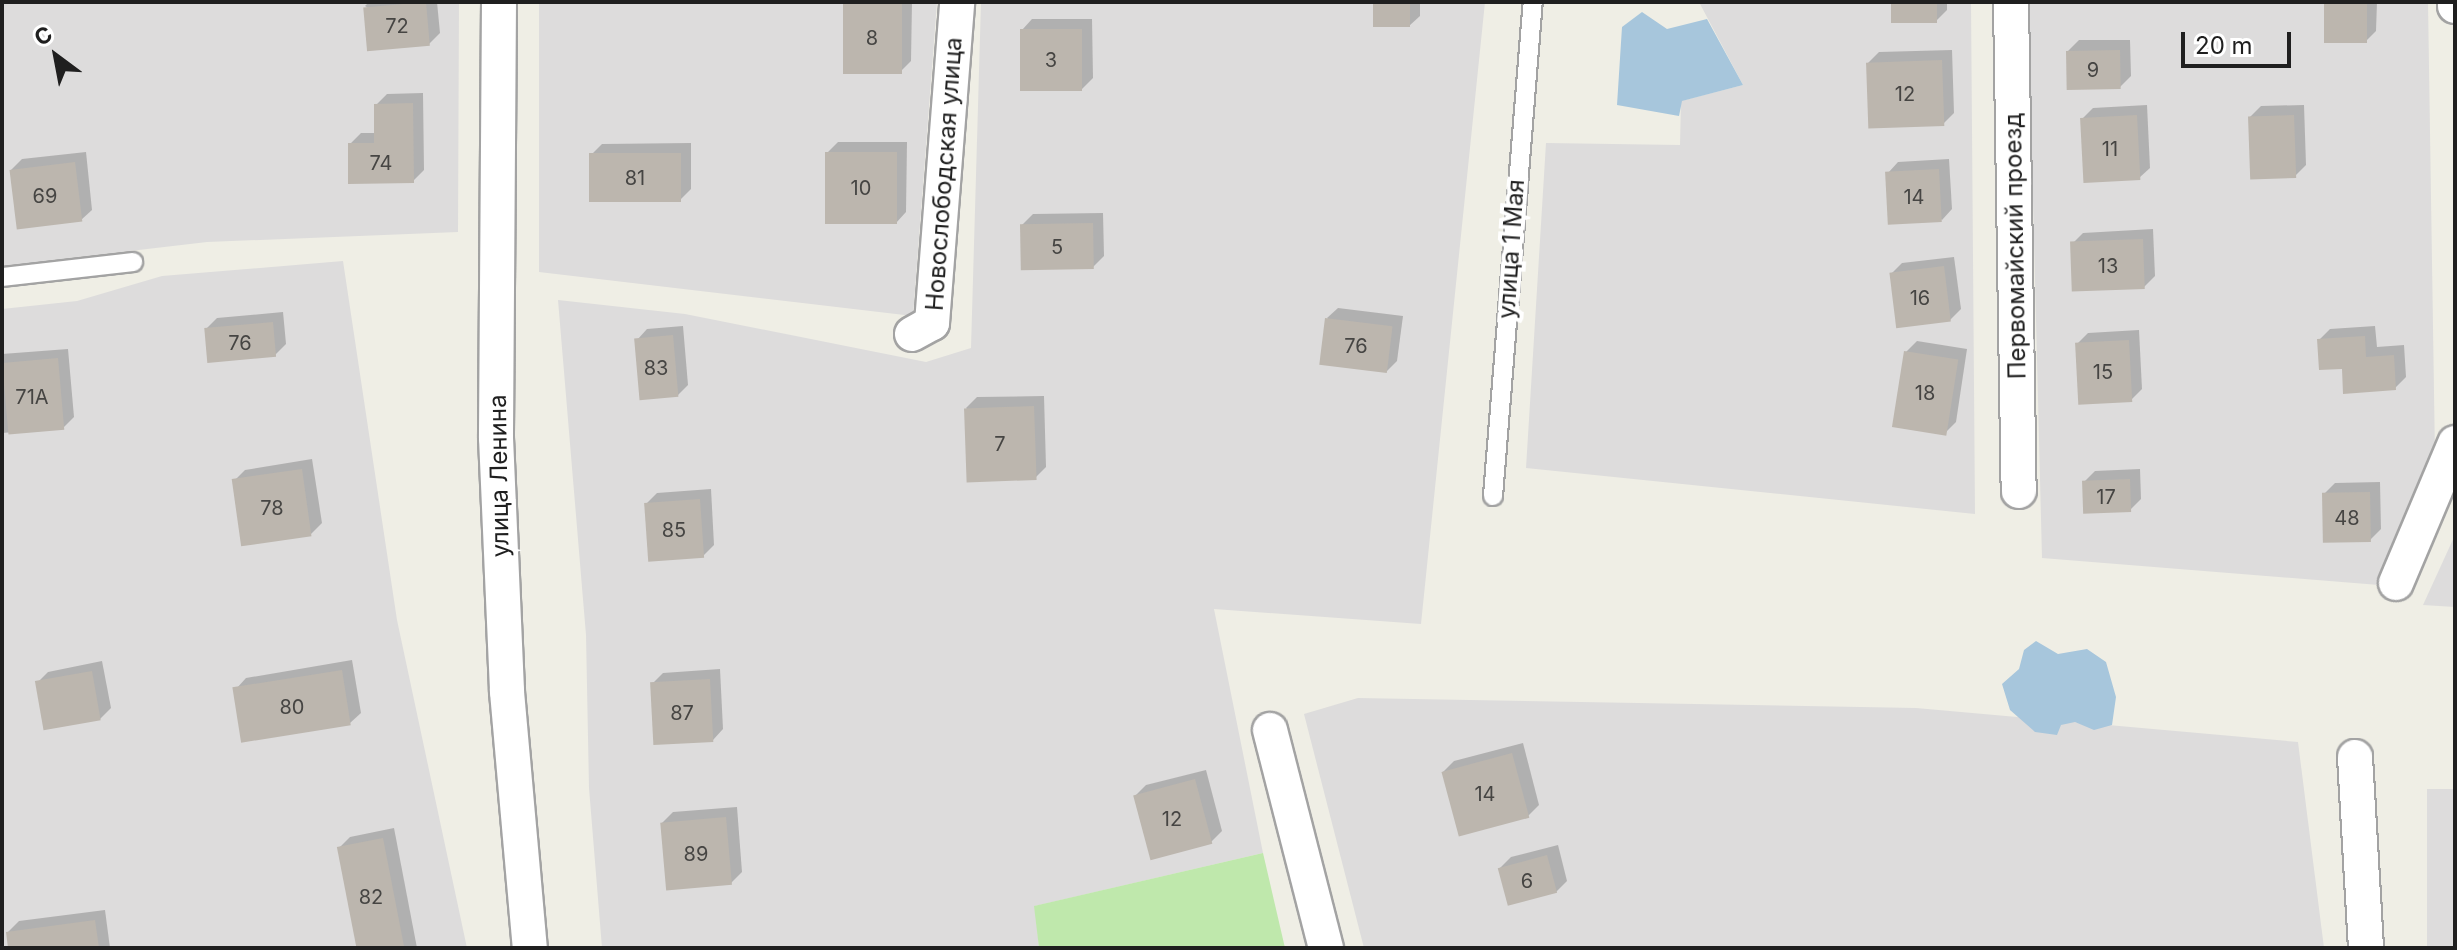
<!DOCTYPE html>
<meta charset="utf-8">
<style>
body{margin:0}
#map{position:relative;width:2457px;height:950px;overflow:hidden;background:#efeee5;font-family:Inter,sans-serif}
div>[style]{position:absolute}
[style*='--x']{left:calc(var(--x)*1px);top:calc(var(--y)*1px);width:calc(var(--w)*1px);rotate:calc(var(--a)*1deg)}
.residential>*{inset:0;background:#dddcdc;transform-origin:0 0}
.grass>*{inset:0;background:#bfe8ac}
.water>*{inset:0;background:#a7c6dc}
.shadow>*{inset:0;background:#0003}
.building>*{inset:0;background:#bcb6ae;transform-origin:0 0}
.roads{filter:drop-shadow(2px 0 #a3a3a3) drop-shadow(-2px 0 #a3a3a3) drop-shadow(0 2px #a3a3a3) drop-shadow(0 -2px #a3a3a3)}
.lane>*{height:18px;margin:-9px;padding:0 9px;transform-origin:9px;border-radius:9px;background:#fff}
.street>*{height:34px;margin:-17px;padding:0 17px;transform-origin:17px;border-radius:17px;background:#fff}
span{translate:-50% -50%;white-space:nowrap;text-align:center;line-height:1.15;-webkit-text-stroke:8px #fff;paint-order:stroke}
.number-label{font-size:20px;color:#464543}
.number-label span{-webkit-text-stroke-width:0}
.street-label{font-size:24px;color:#1f1f1f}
.frame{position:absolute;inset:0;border:4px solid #1f1f1f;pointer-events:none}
.north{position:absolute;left:16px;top:16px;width:80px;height:80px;-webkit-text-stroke:6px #fff;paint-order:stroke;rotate:328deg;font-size:22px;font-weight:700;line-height:32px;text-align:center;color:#1f1f1f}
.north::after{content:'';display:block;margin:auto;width:28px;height:36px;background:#1f1f1f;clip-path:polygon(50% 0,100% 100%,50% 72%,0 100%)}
.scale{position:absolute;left:2181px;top:32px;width:110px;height:36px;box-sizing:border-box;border:4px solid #1f1f1f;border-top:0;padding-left:10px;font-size:24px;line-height:28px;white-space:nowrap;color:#1f1f1f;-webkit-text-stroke:6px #fff;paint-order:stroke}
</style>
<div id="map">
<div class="residential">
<i style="clip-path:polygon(2px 2px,459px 2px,458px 232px,207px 242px,2px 266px)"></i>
<i style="clip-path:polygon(539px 2px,937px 2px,913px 316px,539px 272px)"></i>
<i style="clip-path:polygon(981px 2px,1485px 2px,1421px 624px,1214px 609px,1263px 853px,1035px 906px,1039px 948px,602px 948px,589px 788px,586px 635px,558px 300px,685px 314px,926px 362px,971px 348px)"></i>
<i style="clip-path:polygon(1699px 2px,1971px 2px,1975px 514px,1526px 468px,1546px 143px,1680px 145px,1681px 101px,1743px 85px)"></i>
<i style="clip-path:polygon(2028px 2px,2428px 2px,2435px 457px,2379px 585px,2042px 558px)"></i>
<i style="clip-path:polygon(343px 261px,397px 620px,467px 948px,2px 948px,2px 309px,77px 301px,162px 276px)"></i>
<i style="clip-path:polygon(2455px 535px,2455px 607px,2423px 605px)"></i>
<i style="clip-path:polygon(1358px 698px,1916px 708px,2298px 742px,2324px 948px,1364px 948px,1304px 714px)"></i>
<i style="left:2427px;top:789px;width:28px;height:159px"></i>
</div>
<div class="grass">
<i style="clip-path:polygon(1263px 853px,1285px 948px,1039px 948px,1034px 906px)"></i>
</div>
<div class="water">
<i style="clip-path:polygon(1642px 12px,1667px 29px,1707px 19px,1743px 85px,1682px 101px,1679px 116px,1617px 105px,1622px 27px)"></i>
<i style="clip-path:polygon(2036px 641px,2058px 654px,2087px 649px,2106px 662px,2116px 697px,2112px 725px,2094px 730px,2075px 722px,2061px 725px,2057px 735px,2035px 732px,2010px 710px,2002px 684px,2019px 669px,2024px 650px)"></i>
</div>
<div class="shadow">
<i style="clip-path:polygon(369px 2px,437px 2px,440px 33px,429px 44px,365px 6px)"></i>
<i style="clip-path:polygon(845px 2px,912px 2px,911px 61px,900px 72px)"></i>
<i style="clip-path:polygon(1375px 2px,1420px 2px,1420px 16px,1409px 26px)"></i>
<i style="clip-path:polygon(1893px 2px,1947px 2px,1947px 10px,1936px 21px)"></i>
<i style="clip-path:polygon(2326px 2px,2377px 2px,2376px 31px,2365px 42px)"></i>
<i style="clip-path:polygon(1032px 19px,1092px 19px,1093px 78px,1082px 89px,1022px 30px)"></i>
<i style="clip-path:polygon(2079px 40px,2130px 40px,2131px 76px,2120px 87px,2068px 51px)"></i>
<i style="clip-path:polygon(1952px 50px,1954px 113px,1943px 124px,1868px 63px,1879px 52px)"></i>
<i style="clip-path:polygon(423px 93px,424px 170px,413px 181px,350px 144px,361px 133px,376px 133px,376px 105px,387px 94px)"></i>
<i style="clip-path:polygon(2147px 105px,2150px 168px,2139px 178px,2082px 119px,2093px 108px)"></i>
<i style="clip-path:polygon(2304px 105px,2306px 165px,2295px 176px,2250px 117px,2261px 106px)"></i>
<i style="clip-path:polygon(838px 142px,907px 142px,906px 212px,896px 223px,827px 153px)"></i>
<i style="clip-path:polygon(691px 143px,691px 189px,680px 200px,591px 155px,602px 144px)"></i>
<i style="clip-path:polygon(86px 152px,92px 210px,81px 220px,11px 170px,22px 159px)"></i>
<i style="clip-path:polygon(1949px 159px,1952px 209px,1942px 220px,1888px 173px,1898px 162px)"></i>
<i style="clip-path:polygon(1103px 213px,1104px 256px,1093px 267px,1022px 225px,1033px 214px)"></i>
<i style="clip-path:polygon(2153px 229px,2155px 276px,2144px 287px,2072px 244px,2083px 233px)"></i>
<i style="clip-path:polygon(1954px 257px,1961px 309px,1950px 320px,1891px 274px,1902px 263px)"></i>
<i style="clip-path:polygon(1338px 308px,1403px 316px,1397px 361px,1386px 372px,1327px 318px)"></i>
<i style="clip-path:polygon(283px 312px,286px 344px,275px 355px,206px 329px,217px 318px)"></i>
<i style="clip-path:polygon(683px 326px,688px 385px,677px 396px,637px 340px,647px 329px)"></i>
<i style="clip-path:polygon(2375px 326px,2377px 347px,2404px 345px,2406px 377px,2395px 388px,2344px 367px,2319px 340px,2330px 329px)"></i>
<i style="clip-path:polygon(2139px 330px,2142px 389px,2131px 400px,2077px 344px,2088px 333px)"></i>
<i style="clip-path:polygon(1917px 341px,1967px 349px,1956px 422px,1945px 433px,1906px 352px)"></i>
<i style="clip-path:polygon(68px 349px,74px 417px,63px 428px,2px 433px,2px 354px)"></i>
<i style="clip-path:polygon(1044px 396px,1046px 467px,1035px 478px,966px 408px,977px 397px)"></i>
<i style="clip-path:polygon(312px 459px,322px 523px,311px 534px,234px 481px,245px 470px)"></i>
<i style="clip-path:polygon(2140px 469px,2141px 499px,2130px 510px,2084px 482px,2095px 471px)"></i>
<i style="clip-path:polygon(2380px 482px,2381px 529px,2370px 540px,2324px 494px,2335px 483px)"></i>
<i style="clip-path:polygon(711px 489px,714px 545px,703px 556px,646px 504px,657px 493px)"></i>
<i style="clip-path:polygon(352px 660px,361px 713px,350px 723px,236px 689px,246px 678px)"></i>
<i style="clip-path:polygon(102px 661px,111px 708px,100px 719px,37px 683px,48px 672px)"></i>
<i style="clip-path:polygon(720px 669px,723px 729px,713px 740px,652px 684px,663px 673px)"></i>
<i style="clip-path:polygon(1523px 743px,1539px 805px,1528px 816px,1443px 772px,1454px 761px)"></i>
<i style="clip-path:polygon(1206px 770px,1222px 831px,1211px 842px,1135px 796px,1146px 785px)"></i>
<i style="clip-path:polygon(737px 807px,742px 872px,731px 883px,662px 823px,673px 812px)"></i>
<i style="clip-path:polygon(394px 828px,417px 948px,358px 948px,339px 848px,350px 837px)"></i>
<i style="clip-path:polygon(1558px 845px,1567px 881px,1556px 892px,1500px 868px,1511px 857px)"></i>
<i style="clip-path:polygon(105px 910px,110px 948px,10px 948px,8px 932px,19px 921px)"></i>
</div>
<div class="building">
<i style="left:426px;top:2px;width:44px;height:63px;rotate:85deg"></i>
<i style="left:843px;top:2px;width:59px;height:72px"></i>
<i style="left:1373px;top:2px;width:37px;height:25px"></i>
<i style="left:1891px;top:2px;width:46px;height:21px"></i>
<i style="left:2324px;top:2px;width:43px;height:41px"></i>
<i style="left:1020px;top:29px;width:62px;height:62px"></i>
<i style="left:2120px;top:50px;width:39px;height:54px;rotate:89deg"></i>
<i style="left:1942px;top:60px;width:66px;height:76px;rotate:88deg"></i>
<i style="clip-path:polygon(413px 103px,414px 183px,348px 184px,348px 143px,374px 143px,374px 104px)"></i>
<i style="left:2137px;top:115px;width:65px;height:57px;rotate:87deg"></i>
<i style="left:2294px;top:115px;width:63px;height:46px;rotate:88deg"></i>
<i style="left:825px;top:152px;width:72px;height:72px"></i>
<i style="left:681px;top:153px;width:49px;height:92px;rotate:90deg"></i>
<i style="left:75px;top:162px;width:60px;height:66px;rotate:83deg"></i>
<i style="left:1939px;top:169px;width:53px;height:54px;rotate:87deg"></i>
<i style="left:1093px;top:223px;width:46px;height:73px;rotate:89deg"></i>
<i style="left:2143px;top:239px;width:50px;height:73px;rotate:88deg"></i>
<i style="left:1944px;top:266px;width:56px;height:55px;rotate:83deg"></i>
<i style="left:1325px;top:318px;width:68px;height:47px;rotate:7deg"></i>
<i style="left:273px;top:322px;width:35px;height:69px;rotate:85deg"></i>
<i style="left:673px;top:335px;width:62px;height:39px;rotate:85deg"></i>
<i style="clip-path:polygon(2365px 336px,2366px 357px,2394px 355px,2396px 390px,2343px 394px,2342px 369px,2319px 370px,2317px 339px)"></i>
<i style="left:2129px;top:340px;width:62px;height:54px;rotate:87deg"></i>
<i style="left:1904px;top:351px;width:55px;height:77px;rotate:9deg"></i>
<i style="left:58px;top:358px;width:72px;height:56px;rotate:85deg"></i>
<i style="left:1034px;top:406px;width:74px;height:70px;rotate:88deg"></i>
<i style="left:302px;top:469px;width:68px;height:71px;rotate:82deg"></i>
<i style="left:2130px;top:479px;width:33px;height:48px;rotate:88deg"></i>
<i style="left:2370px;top:492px;width:50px;height:48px;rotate:89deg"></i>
<i style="left:700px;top:499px;width:59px;height:56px;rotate:86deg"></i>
<i style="left:342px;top:670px;width:56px;height:111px;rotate:81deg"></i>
<i style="left:92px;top:671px;width:50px;height:58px;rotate:80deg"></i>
<i style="left:710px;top:679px;width:63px;height:60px;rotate:87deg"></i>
<i style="left:1512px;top:753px;width:67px;height:73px;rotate:75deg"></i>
<i style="left:1195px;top:779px;width:67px;height:64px;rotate:75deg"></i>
<i style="left:726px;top:817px;width:68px;height:66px;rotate:85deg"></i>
<i style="left:383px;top:838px;width:112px;height:47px;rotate:79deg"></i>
<i style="left:1547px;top:855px;width:39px;height:51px;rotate:75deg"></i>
<i style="clip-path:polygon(95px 920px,99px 948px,8px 948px,6px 932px)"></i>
</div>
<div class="roads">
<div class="lane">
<i style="--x:2;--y:277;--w:132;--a:-6.5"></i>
<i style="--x:1493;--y:496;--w:496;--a:-85.4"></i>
</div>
<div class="street">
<i style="--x:499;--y:2;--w:436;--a:90.4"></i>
<i style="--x:496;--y:438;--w:254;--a:87.5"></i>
<i style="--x:507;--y:692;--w:257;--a:84.9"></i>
<i style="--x:2011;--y:2;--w:489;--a:89.1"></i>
<i style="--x:2455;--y:2;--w:4;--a:90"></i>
<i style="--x:912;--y:334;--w:23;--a:-29"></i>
<i style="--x:932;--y:323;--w:322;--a:-85.5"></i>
<i style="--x:2396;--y:583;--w:152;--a:-67.1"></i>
<i style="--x:1270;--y:730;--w:225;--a:75.6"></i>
<i style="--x:2355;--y:757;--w:191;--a:86.7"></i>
</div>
</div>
<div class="number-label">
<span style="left:397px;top:26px">72</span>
<span style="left:872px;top:38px">8</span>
<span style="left:1051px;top:60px">3</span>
<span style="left:2093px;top:70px">9</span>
<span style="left:1905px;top:94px">12</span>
<span style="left:2110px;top:149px">11</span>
<span style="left:381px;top:163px">74</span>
<span style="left:635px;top:178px">81</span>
<span style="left:861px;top:188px">10</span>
<span style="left:45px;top:196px">69</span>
<span style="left:1914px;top:197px">14</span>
<span style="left:1057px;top:247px">5</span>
<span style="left:2108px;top:266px">13</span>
<span style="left:1920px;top:298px">16</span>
<span style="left:240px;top:343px">76</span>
<span style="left:1356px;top:346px">76</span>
<span style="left:656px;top:368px">83</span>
<span style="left:2103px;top:372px">15</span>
<span style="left:1925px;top:393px">18</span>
<span style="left:32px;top:397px">71А</span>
<span style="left:1000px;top:444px">7</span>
<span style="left:2106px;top:497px">17</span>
<span style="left:272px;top:508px">78</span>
<span style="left:2347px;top:518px">48</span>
<span style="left:674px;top:530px">85</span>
<span style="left:292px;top:707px">80</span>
<span style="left:682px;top:713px">87</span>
<span style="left:1485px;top:794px">14</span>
<span style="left:1172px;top:819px">12</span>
<span style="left:696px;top:854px">89</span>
<span style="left:1527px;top:881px">6</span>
<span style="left:371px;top:897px">82</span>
</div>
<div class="street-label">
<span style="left:944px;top:174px;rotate:-86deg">Новослободская улица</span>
<span style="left:2015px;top:246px;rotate:-91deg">Первомайский проезд</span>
<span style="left:1511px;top:249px;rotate:-86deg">улица 1 Мая</span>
<span style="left:499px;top:476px;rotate:-91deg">улица Ленина</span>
</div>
<div class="frame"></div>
<div class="north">С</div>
<div class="scale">20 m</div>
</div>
